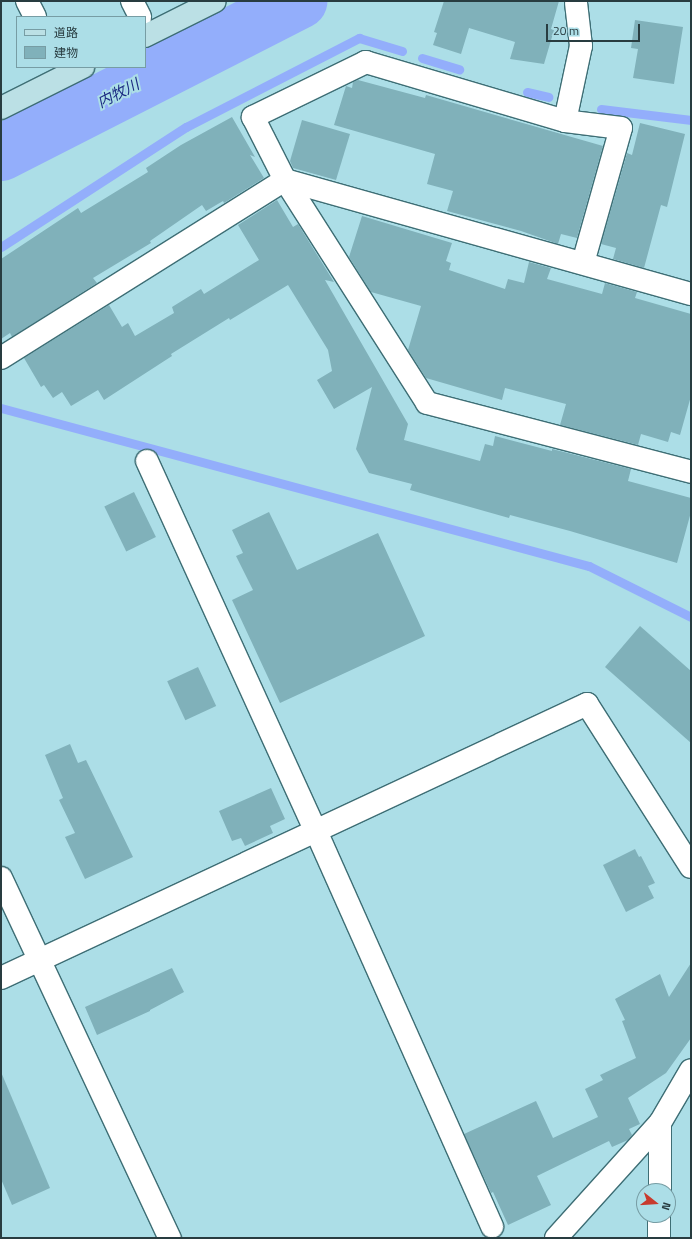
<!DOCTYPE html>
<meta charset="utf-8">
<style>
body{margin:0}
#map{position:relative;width:692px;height:1239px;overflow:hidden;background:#acdee7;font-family:"Titillium Web","Noto Sans JP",sans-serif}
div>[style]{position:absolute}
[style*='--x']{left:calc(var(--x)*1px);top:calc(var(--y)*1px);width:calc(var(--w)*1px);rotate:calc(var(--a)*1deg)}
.stream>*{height:9px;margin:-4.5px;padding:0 4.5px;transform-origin:4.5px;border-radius:4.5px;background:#93aefb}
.river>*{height:56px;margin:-28px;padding:0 28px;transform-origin:28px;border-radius:28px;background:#93aefb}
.building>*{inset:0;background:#80b1ba;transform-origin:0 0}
.roads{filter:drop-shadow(1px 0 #3e6e75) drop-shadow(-1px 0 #3e6e75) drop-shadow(0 1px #3e6e75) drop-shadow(0 -1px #3e6e75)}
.street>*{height:22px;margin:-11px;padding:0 11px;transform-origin:11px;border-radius:11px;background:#fff}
.secondary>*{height:22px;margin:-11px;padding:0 11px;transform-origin:11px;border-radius:11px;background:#bbe0e5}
span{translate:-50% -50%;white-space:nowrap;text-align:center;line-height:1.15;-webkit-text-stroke:4px #acdee7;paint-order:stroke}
.water-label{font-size:15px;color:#1c2b82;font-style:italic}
.frame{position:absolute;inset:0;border:2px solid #283c40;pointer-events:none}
.legend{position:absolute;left:16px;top:16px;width:130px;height:52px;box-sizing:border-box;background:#acdee7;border:1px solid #779da4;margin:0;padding:5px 7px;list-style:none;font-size:12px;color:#283c40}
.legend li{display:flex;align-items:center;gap:8px;height:20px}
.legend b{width:20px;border:1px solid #779da4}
.north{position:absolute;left:636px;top:1183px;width:40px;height:40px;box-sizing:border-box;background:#acdee7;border:1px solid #779da4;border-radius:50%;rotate:107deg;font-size:11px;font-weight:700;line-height:16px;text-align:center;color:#283c40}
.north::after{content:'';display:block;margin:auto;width:14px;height:18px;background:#c83b2e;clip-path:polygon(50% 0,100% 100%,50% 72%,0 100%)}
.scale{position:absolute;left:546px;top:24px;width:94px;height:18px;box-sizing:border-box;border:2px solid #283c40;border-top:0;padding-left:5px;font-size:12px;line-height:14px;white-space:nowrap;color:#283c40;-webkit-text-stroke:3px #acdee7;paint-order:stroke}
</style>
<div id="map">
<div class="stream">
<i style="--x:422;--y:58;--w:39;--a:17"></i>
<i style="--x:527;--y:92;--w:22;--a:13"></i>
<i style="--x:601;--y:109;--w:91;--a:7"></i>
<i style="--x:1;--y:247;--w:221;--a:-33"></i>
<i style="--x:186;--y:127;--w:195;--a:-27.2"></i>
<i style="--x:359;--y:38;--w:45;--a:16.8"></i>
<i style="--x:1;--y:408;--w:609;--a:15.04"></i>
<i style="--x:589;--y:566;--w:114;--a:26.6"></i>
</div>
<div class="river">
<i style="--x:1;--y:153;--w:335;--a:-27"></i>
</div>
<div class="building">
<i style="clip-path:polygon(444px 1px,559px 1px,551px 29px,554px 30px,544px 64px,510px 59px,515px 42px,469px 28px,461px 54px,433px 45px,437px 33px,434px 32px)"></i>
<i style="clip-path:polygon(635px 20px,683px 27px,674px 84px,633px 78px,638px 49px,631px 48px)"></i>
<i style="clip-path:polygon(358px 80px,425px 98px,426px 95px,603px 146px,577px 238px,561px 234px,558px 244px,521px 231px,447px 211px,453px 191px,427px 184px,435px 154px,334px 125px,346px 86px,352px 88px,353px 82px)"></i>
<i style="clip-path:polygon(232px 117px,255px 157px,250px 155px,264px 178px,224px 203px,223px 201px,206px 211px,202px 205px,150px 241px,151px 243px,93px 278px,97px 283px,12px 337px,10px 333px,1px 339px,1px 259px,78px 208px,81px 213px,148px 172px,146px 168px,181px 145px)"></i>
<i style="clip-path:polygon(302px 120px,350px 134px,336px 180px,293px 168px,290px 161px)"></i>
<i style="clip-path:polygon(640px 123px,685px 134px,667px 207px,661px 205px,644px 268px,613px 259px,616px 248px,601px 244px,627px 153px,632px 155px)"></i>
<i style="clip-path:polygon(277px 200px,293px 227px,298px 224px,334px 282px,325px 280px,408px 424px,404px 440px,480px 461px,485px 444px,493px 446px,495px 436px,552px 451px,552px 449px,631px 469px,628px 481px,691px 498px,691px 512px,677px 563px,570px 531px,510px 515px,509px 518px,410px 490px,412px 484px,369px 473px,356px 449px,372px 387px,334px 409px,317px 380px,332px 371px,328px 350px,288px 285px,230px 320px,229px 318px,171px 354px,172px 356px,104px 400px,98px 390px,71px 406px,62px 392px,53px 398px,44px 385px,41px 387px,24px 358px,109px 305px,122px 327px,128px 323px,135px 336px,174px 313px,172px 307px,201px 289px,204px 294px,259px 260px,238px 225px)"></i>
<i style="clip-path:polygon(362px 216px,452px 243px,446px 261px,451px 263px,449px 270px,505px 289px,508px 279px,524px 283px,529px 262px,551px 268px,547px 279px,602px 294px,605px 283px,637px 292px,635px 298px,691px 314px,691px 396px,680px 435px,671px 432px,668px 442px,641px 434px,638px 445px,560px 425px,566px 404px,505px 388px,502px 400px,426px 378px,408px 350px,421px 306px,371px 292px,349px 257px)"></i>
<i style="left:134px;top:492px;width:50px;height:33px;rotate:64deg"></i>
<i style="clip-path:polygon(269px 512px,297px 570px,378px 533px,425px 636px,280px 703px,232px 600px,253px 590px,236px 556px,243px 553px,232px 530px)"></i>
<i style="clip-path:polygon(640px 626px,691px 671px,691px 743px,605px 667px)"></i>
<i style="left:198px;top:667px;width:43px;height:34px;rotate:65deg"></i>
<i style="clip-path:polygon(70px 744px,78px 763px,86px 760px,133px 857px,85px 879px,65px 837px,75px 833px,59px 800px,63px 798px,45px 755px)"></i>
<i style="clip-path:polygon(271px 788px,285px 819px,270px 826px,273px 833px,245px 846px,241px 838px,232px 841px,219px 811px)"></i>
<i style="clip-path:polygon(635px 849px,639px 857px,641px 856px,655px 883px,648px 886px,654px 898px,626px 912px,603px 865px)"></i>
<i style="clip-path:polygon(691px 963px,691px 1038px,666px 1073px,628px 1098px,640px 1124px,629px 1129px,632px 1135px,628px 1140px,612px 1147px,609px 1141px,537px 1176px,551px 1205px,508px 1225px,493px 1192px,491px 1193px,464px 1134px,536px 1101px,553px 1138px,598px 1117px,585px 1089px,603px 1080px,600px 1075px,636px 1058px,622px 1021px,625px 1020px,615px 999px,660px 974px,669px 997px)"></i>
<i style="clip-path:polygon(172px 968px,184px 992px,150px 1010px,150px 1011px,97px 1035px,85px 1007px)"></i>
<i style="clip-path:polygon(1px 1072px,50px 1188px,12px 1205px,1px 1179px)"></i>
</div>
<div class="roads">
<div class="street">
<i style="--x:27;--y:1;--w:18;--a:63"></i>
<i style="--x:132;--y:1;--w:18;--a:63"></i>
<i style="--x:565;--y:121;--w:77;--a:-78"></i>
<i style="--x:581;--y:46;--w:43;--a:-96.6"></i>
<i style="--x:583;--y:263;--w:140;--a:-74.3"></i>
<i style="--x:621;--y:128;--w:56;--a:-172.9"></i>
<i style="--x:565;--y:121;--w:208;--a:-163.5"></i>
<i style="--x:366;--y:62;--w:126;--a:154"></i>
<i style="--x:253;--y:117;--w:71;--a:63.1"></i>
<i style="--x:285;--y:180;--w:264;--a:57.5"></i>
<i style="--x:427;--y:403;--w:273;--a:14.6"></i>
<i style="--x:1;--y:358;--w:335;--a:-32.1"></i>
<i style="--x:285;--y:180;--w:422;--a:15.7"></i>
<i style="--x:147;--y:461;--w:407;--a:65.5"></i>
<i style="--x:316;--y:831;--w:433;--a:66"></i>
<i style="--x:1;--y:878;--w:398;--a:64.9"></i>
<i style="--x:1;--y:978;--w:647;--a:-25.06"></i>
<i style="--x:587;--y:704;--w:193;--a:57.5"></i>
<i style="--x:660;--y:1191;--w:68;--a:-90"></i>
<i style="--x:556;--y:1238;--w:155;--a:-47.9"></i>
<i style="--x:660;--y:1123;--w:61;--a:-59.7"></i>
<i style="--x:659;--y:1238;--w:23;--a:-90"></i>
</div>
<div class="secondary">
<i style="--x:145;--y:36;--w:78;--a:-26.6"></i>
<i style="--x:1;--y:108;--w:92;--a:-26.6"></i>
</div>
</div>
<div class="water-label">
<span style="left:118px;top:93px;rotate:-27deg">内牧川</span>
</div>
<div class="frame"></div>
<ul class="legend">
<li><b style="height:5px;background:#bbe0e5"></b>道路</li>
<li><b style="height:11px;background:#80b1ba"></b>建物</li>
</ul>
<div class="north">N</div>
<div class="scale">20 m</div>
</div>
